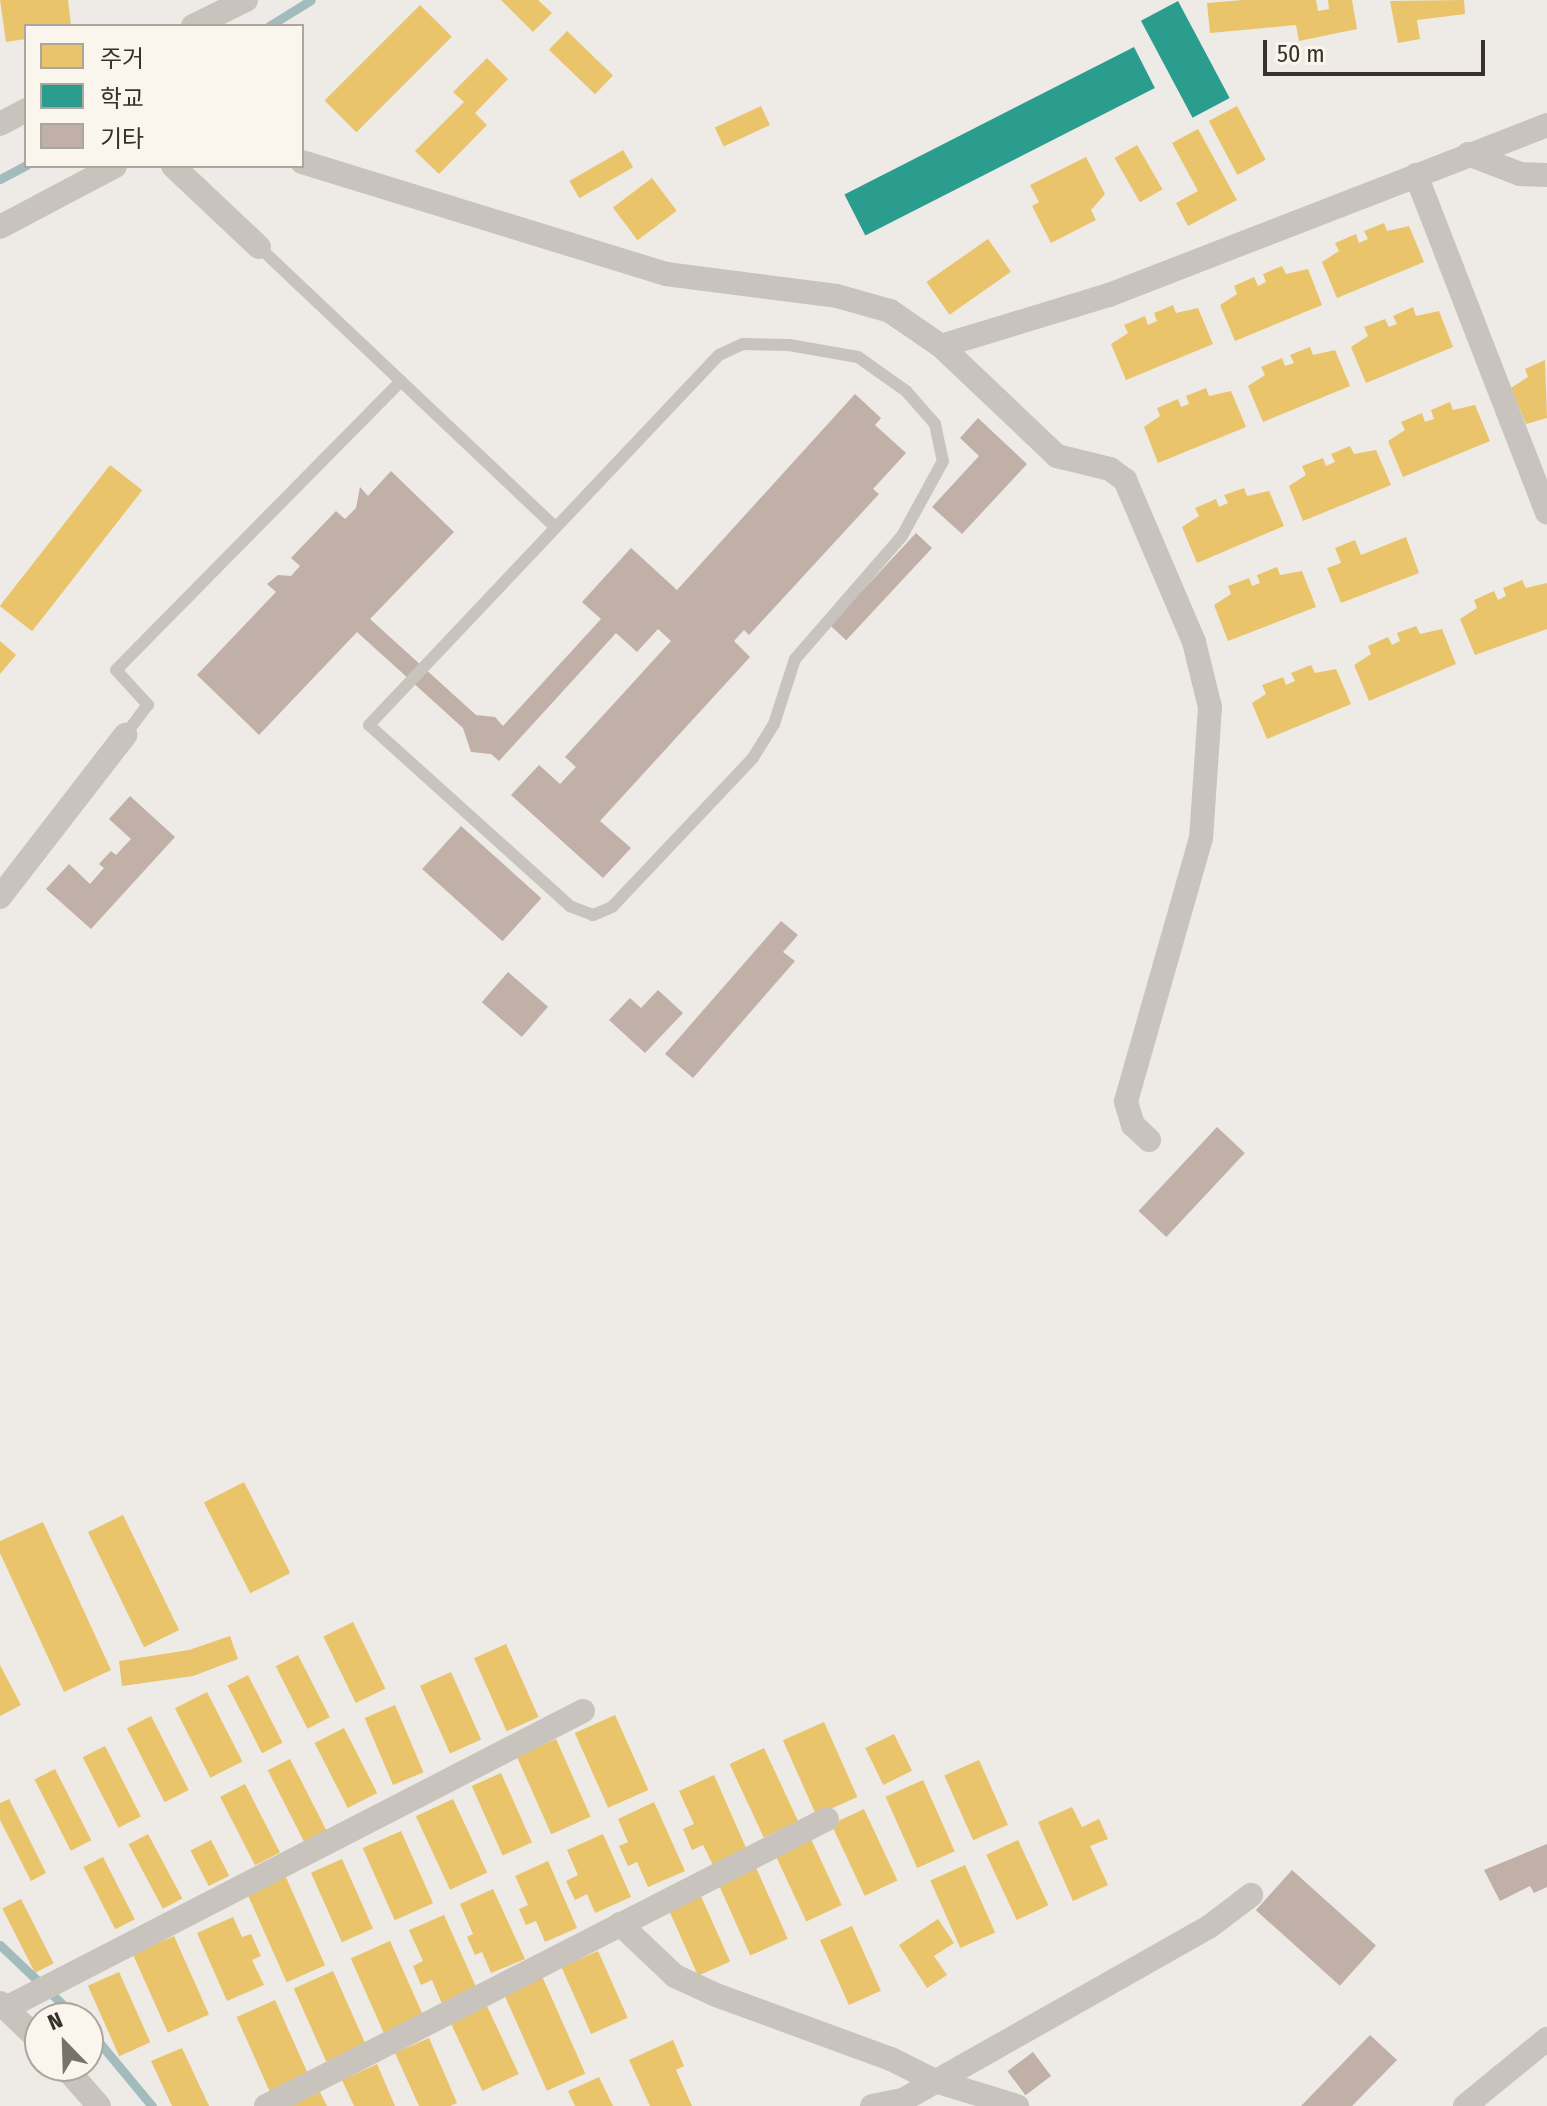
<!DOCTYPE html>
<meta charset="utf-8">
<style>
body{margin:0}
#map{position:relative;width:1547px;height:2106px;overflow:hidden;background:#eeeae5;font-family:"Fira Sans Condensed","Noto Sans KR",sans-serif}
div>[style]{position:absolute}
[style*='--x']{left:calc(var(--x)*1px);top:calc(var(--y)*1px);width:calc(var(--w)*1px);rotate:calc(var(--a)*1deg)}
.homes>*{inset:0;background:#e9c46a;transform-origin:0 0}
.schools>*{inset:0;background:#2a9d8f;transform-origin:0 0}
.stream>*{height:9px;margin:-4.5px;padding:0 4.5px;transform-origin:4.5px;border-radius:4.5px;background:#a2bcbe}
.building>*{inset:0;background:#c0b0a8;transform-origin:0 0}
.lane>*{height:12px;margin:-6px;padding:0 6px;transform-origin:6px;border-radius:6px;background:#c8c3bd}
.street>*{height:24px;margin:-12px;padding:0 12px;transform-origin:12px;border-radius:12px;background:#c8c3bd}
span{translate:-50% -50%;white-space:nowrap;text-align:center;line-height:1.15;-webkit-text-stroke:8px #faf5ed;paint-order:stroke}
.legend{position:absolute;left:24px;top:24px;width:280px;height:144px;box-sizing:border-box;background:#faf5ed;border:2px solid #ada69f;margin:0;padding:10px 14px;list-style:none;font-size:24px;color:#39302b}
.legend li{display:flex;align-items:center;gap:16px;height:40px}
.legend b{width:40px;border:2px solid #ada69f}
.north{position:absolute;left:24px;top:2002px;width:80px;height:80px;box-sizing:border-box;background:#faf5ed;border:2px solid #ada69f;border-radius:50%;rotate:337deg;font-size:22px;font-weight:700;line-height:32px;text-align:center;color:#39302b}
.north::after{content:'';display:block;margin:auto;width:28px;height:36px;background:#78716c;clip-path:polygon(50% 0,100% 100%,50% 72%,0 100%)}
.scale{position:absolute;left:1263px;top:40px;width:222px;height:36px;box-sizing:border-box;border:4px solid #39302b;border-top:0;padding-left:10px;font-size:24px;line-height:28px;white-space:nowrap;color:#39302b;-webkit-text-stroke:6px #faf5ed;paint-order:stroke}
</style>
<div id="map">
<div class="homes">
<i style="clip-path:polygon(0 0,68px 0,71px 26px,26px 26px,26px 39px,6px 42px)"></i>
<i style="clip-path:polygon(501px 0,538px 0,552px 13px,533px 32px)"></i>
<i style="clip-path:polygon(1243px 0,1316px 0,1318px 11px,1329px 9px,1328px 0,1352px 0,1357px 29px,1299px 41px,1296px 25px,1210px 33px,1207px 3px)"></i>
<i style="clip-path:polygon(1464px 0,1465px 14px,1417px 20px,1420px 39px,1398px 43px,1390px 1px)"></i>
<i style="left:420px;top:5px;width:45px;height:135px;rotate:45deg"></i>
<i style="left:567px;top:31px;width:64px;height:26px;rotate:44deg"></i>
<i style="clip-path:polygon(487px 58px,508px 79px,475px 113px,487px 125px,439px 174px,415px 151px,464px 102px,453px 92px)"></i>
<i style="left:761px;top:106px;width:21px;height:51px;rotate:65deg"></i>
<i style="left:1237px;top:106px;width:61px;height:32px;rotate:62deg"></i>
<i style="clip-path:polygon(1198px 129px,1237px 200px,1188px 226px,1176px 203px,1198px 191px,1172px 143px)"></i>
<i style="left:1137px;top:145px;width:51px;height:26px;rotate:60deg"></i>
<i style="left:623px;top:150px;width:20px;height:62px;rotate:60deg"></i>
<i style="clip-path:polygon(1086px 157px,1105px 194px,1091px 210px,1096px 220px,1051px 243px,1032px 206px,1039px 202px,1030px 185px)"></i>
<i style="left:652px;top:178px;width:41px;height:49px;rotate:53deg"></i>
<i style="clip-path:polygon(1384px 223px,1387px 231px,1409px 226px,1424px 262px,1337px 298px,1322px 262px,1339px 251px,1335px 243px,1356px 234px,1359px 243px,1368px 239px,1364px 231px)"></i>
<i style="left:988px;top:239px;width:40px;height:75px;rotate:55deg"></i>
<i style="clip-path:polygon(1282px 266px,1286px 274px,1308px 269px,1322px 305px,1235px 341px,1220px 305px,1237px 294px,1234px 286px,1254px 277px,1258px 286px,1266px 282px,1263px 274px)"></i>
<i style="clip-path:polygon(1173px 305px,1176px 313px,1198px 308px,1213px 344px,1126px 380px,1111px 344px,1128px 333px,1124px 325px,1145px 316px,1148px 325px,1157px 321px,1154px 313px)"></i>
<i style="clip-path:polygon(1413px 307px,1416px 316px,1439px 311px,1453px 347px,1366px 383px,1351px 347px,1368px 336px,1364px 327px,1385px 319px,1389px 327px,1397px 324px,1393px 316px)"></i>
<i style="clip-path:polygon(1310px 347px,1313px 355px,1335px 350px,1350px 386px,1263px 422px,1248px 386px,1265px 375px,1261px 367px,1282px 358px,1285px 366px,1294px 363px,1290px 355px)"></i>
<i style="clip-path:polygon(1545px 360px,1547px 418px,1526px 424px,1511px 388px,1528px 377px,1525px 369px)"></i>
<i style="clip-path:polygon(1206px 388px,1209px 396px,1231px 391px,1246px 427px,1158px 463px,1144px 427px,1160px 416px,1157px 408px,1178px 399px,1181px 407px,1189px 404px,1186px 396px)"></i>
<i style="clip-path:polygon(1450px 402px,1453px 410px,1475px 405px,1490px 441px,1403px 477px,1388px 441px,1405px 430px,1401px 422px,1422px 413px,1425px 422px,1434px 419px,1431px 410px)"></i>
<i style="clip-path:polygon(1350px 446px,1354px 454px,1376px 450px,1391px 485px,1303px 521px,1289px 486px,1306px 475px,1302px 466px,1323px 458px,1326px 466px,1335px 462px,1331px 454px)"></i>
<i style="left:110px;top:465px;width:41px;height:179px;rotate:38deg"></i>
<i style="clip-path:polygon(1244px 488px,1247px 496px,1269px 491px,1284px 526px,1197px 563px,1182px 527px,1199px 516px,1195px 508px,1216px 499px,1219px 507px,1228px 503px,1224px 495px)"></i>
<i style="clip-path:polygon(1406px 537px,1419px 573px,1341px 603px,1327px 568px,1341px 563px,1335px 548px,1355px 540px,1361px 555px)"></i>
<i style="clip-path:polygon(1277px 567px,1280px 575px,1302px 571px,1316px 607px,1228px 641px,1214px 605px,1231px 594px,1228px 586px,1249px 578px,1252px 586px,1260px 583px,1257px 575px)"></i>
<i style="clip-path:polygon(1522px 580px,1526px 588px,1547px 583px,1547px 629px,1475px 655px,1460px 619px,1477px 608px,1474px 600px,1494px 591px,1498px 600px,1506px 596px,1503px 588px)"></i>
<i style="clip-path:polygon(1416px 626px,1420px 634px,1442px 629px,1456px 664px,1369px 701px,1354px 665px,1371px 654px,1368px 646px,1388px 637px,1392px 645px,1400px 641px,1397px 633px)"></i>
<i style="clip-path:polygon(0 641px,16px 655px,0 674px)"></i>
<i style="clip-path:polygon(1311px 665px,1315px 673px,1336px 669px,1351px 704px,1267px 739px,1252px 703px,1266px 694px,1262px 685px,1283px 677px,1286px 685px,1295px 681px,1291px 673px)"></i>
<i style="left:244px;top:1482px;width:102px;height:45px;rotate:63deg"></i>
<i style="left:123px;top:1515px;width:128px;height:39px;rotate:64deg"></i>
<i style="clip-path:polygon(43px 1522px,111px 1670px,64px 1692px,0 1553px,0 1541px)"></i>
<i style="left:353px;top:1622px;width:74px;height:33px;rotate:64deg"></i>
<i style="clip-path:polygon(230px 1636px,238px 1659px,193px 1676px,122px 1686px,119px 1661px,189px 1650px)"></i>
<i style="left:506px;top:1644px;width:80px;height:35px;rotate:66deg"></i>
<i style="left:298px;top:1655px;width:70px;height:25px;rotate:63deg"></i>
<i style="clip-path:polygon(0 1665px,21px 1705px,0 1716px)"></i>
<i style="left:451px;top:1672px;width:74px;height:34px;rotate:66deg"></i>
<i style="left:248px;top:1675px;width:76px;height:23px;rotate:63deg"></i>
<i style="left:207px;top:1692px;width:78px;height:36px;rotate:63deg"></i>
<i style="left:395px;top:1705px;width:73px;height:33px;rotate:67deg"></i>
<i style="left:615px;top:1715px;width:82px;height:44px;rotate:66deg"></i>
<i style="left:151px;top:1716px;width:83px;height:27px;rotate:63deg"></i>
<i style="left:824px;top:1722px;width:82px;height:45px;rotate:66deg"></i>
<i style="left:344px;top:1728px;width:73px;height:33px;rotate:63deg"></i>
<i style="left:894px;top:1734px;width:41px;height:32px;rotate:64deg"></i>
<i style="left:556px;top:1739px;width:85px;height:43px;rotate:66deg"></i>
<i style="left:105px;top:1746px;width:79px;height:25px;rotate:63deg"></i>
<i style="left:764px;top:1748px;width:81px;height:38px;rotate:65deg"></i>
<i style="left:290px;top:1759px;width:80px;height:25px;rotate:63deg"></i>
<i style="left:979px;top:1760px;width:71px;height:38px;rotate:66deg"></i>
<i style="left:55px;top:1769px;width:80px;height:23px;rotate:63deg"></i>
<i style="left:501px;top:1773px;width:76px;height:32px;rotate:66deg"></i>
<i style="clip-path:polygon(714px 1775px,747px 1850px,713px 1865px,703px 1845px,692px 1850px,683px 1829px,694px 1824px,679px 1791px)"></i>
<i style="left:923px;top:1780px;width:78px;height:41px;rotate:66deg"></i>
<i style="left:245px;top:1784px;width:77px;height:28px;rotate:63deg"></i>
<i style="clip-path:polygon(9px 1799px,46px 1873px,31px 1881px,0 1820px,0 1803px)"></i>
<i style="left:453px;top:1799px;width:81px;height:41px;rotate:65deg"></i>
<i style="clip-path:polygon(654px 1802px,685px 1871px,648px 1887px,637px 1862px,628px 1866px,619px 1846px,628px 1842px,618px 1819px)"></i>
<i style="clip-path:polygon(1072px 1807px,1082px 1827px,1099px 1819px,1108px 1839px,1090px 1846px,1108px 1885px,1073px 1901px,1038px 1822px)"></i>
<i style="left:864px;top:1809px;width:79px;height:36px;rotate:65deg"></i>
<i style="left:401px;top:1831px;width:79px;height:42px;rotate:66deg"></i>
<i style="left:148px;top:1834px;width:73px;height:22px;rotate:62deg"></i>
<i style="clip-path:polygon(603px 1834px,631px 1897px,595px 1913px,587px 1894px,575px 1900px,566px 1881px,578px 1875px,567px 1850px)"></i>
<i style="left:810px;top:1837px;width:75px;height:39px;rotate:65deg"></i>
<i style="left:211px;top:1840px;width:40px;height:23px;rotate:63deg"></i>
<i style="left:1018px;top:1840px;width:72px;height:35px;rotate:65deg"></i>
<i style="left:103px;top:1857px;width:70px;height:22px;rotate:63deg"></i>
<i style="left:342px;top:1859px;width:76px;height:34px;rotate:66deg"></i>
<i style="clip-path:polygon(548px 1861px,577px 1928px,545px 1942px,536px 1921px,526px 1925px,519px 1909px,528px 1905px,515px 1876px)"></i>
<i style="left:754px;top:1863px;width:83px;height:41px;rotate:66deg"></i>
<i style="left:965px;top:1865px;width:74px;height:38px;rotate:66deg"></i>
<i style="left:284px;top:1873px;width:101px;height:42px;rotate:66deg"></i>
<i style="clip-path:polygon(493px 1889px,525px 1959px,491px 1973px,482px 1952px,475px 1955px,467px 1937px,473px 1934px,460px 1904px)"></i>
<i style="left:700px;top:1894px;width:74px;height:35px;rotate:66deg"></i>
<i style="left:21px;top:1899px;width:72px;height:21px;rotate:63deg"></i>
<i style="clip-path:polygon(444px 1915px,477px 1989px,442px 2004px,432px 1980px,421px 1985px,413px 1966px,423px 1961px,409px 1930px)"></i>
<i style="clip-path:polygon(233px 1917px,242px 1937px,251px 1934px,261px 1956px,252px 1960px,264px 1985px,227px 2001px,197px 1933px)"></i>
<i style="clip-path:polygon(938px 1919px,954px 1943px,934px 1956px,947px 1975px,927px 1988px,899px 1945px)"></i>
<i style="left:852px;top:1926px;width:71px;height:35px;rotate:66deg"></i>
<i style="left:174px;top:1936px;width:86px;height:45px;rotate:66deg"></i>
<i style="left:390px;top:1941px;width:85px;height:43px;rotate:66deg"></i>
<i style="left:598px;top:1951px;width:73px;height:40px;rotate:66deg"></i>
<i style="left:333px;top:1971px;width:80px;height:43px;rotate:66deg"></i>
<i style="left:119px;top:1972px;width:77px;height:34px;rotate:66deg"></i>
<i style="left:541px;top:1974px;width:109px;height:42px;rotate:66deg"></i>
<i style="left:275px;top:2000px;width:83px;height:42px;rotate:66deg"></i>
<i style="left:487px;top:2006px;width:75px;height:40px;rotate:65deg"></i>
<i style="clip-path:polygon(429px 2038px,457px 2103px,450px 2106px,419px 2106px,395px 2053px)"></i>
<i style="clip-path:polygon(673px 2040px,684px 2066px,676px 2070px,692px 2106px,650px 2106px,629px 2060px)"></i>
<i style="clip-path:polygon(182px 2048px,209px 2106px,172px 2106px,151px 2061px)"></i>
<i style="clip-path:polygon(377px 2064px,395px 2106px,354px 2106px,342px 2080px)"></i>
<i style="clip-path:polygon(599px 2077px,613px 2106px,575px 2106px,568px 2091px)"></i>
<i style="clip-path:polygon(320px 2092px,327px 2106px,288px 2106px)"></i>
</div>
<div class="schools">
<i style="left:1178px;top:1px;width:110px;height:42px;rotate:62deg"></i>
<i style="left:1134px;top:47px;width:46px;height:325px;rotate:63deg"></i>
</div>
<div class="stream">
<i style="--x:269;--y:26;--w:49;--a:-31.8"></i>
<i style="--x:0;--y:179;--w:30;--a:-28"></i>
<i style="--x:0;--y:1945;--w:106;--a:43.5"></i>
<i style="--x:88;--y:2029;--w:100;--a:50.3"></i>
</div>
<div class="building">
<i style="clip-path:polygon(855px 394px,881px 418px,875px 425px,906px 453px,873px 489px,879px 494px,749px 635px,744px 630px,734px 641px,750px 657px,600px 821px,631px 848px,603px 878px,511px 795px,539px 765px,560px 784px,576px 767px,565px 757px,671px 641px,658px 629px,637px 652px,616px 633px,499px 761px,491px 754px,471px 752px,463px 728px,357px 632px,259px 735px,197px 675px,276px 592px,267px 584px,278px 575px,291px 576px,300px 566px,291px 558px,336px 511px,345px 519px,356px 508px,360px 487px,368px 496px,391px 471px,454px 532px,370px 619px,476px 715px,495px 717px,503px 726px,601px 619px,582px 602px,631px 548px,677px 590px)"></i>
<i style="clip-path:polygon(978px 418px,1027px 464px,962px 534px,932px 507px,979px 456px,960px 438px)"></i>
<i style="left:916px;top:533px;width:22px;height:126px;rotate:43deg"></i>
<i style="clip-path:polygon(130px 796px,175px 837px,91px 929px,46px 889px,69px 864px,90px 884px,104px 868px,99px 864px,111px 851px,116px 855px,131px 839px,109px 819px)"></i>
<i style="left:461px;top:826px;width:108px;height:58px;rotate:42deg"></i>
<i style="clip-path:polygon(781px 921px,798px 935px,783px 952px,795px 961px,693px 1078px,665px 1054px)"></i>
<i style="left:508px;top:972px;width:53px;height:40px;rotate:41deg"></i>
<i style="clip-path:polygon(658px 990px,683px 1013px,645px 1053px,609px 1020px,630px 998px,641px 1008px)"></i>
<i style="left:1217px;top:1127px;width:38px;height:115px;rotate:43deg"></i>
<i style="clip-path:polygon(1547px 1844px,1547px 1887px,1534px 1893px,1530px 1886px,1500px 1901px,1484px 1870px)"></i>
<i style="left:1292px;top:1870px;width:113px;height:54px;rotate:42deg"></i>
<i style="clip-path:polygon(1370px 2035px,1397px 2060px,1352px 2106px,1301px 2106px)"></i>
<i style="left:1033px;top:2052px;width:30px;height:32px;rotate:53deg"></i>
</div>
<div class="lane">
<i style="--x:259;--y:247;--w:406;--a:43.4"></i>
<i style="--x:743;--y:344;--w:46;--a:1.2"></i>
<i style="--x:789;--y:345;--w:70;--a:9.9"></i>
<i style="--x:858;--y:357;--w:59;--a:35.3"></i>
<i style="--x:906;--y:391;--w:44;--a:48.7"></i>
<i style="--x:935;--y:424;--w:38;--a:78"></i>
<i style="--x:943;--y:461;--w:85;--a:118.7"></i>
<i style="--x:902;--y:536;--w:163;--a:131"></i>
<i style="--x:795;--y:659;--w:68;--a:107.9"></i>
<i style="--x:774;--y:724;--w:40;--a:122"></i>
<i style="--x:753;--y:758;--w:205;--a:133.4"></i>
<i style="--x:612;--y:907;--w:21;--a:157"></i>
<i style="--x:593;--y:915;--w:25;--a:-159"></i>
<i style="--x:570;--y:906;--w:270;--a:-138"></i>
<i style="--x:369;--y:725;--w:509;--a:-46.59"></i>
<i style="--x:719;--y:355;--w:26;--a:-25"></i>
<i style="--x:125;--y:735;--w:38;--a:-53"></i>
<i style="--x:148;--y:705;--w:47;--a:-132.4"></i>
<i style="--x:116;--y:670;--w:406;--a:-45.4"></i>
</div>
<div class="street">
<i style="--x:193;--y:26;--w:59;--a:-26.1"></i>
<i style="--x:0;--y:124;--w:30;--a:-28"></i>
<i style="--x:1468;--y:154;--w:56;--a:21"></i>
<i style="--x:1520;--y:174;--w:27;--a:2"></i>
<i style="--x:302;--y:162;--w:381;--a:17.1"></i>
<i style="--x:666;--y:274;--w:172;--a:7.3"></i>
<i style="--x:837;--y:296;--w:55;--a:15.8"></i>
<i style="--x:890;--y:311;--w:62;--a:34.5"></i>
<i style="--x:941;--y:346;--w:160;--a:43.5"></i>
<i style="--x:1057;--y:456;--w:55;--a:13.8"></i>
<i style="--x:1110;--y:469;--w:19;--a:36"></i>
<i style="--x:1125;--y:480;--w:176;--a:66.9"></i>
<i style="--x:1194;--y:642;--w:67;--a:76.2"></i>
<i style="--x:1210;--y:707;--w:131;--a:93.9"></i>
<i style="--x:1201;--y:838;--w:274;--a:105.9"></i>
<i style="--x:1126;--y:1102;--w:24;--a:73"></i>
<i style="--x:1133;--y:1125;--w:22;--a:43"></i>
<i style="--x:173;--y:166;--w:118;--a:43.3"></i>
<i style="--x:1416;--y:175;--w:362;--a:68.8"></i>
<i style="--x:0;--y:227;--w:130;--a:-27.9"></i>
<i style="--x:941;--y:346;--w:176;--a:-16.9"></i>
<i style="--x:1109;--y:295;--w:470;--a:-21.2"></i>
<i style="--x:0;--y:897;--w:205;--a:-52.3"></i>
<i style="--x:620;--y:1924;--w:76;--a:43.4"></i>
<i style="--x:675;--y:1976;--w:45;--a:24.9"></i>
<i style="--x:716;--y:1995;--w:186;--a:20.1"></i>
<i style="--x:891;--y:2059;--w:49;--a:26.6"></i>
<i style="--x:935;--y:2081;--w:86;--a:17"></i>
<i style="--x:0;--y:2003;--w:55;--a:43.5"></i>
<i style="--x:6;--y:2008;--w:649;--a:-27.24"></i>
<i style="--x:64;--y:2066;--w:53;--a:48.8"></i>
<i style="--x:266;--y:2106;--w:630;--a:-27.09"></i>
<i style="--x:872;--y:2106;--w:32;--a:-11"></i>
<i style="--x:903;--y:2100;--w:352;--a:-29.5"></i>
<i style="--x:1209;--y:1927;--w:53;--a:-37.3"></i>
<i style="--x:1465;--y:2106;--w:106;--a:-39.3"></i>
</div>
<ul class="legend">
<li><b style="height:22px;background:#e9c46a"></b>주거</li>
<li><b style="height:22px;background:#2a9d8f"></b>학교</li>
<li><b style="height:22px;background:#c0b0a8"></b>기타</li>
</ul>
<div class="north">N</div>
<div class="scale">50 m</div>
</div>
